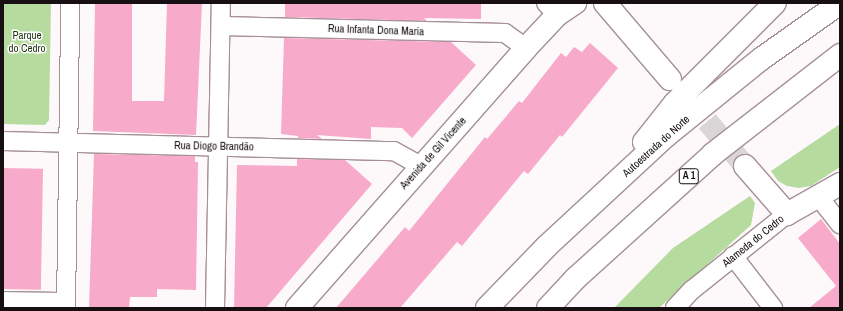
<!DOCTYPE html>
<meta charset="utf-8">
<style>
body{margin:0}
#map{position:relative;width:843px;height:311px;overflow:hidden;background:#fdf8fa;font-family:"Archivo Narrow",sans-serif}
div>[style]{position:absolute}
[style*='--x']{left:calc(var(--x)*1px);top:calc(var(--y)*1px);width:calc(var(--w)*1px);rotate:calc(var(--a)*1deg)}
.green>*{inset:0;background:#b6db9e}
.building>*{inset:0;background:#f7aac9;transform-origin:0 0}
.secondary-tunnel>*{height:22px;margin-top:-11px;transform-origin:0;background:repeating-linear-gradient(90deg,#dad5d7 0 22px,transparent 0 33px)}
.roads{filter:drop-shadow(1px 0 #a69098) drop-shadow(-1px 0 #a69098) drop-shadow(0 1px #a69098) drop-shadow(0 -1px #a69098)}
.street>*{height:18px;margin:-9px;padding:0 9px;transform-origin:9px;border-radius:9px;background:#fff}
.secondary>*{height:22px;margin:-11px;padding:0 11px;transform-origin:11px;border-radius:11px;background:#fff}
.highway>*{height:22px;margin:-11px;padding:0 11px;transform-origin:11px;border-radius:11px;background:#fff}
span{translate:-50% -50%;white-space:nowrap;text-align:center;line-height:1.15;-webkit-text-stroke:3px #fff;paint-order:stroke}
.shield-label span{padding:1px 3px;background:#fff;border:1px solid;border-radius:3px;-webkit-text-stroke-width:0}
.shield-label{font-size:10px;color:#170f12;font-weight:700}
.street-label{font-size:11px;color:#170f12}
.park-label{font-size:11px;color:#1e310f}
.frame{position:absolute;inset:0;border:4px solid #170f12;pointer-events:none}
</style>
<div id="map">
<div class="green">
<i style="clip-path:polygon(3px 3px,51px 3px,49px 120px,45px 125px,3px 124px)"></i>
<i style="clip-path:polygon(840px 124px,840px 167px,811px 186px,799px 188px,787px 186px,778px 181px,771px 171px)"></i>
<i style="clip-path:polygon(750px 196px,755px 203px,751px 225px,659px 308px,614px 308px,673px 248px)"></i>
</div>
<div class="building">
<i style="clip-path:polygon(95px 3px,132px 3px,132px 101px,164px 101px,167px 3px,202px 3px,196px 135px,93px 131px)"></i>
<i style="clip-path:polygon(285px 3px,409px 4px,481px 3px,481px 19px,424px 18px,427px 21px,285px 17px)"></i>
<i style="clip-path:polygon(284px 38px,451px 42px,476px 65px,412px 138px,402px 128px,371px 127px,371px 139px,317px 135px,322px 139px,298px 138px,298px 136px,281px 134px)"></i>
<i style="clip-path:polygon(590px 43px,618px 68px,562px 137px,560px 135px,528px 174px,524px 171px,462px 246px,457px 242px,400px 308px,336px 308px,405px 227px,409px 231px,485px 137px,487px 139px,519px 101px,522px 103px,561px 53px,566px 57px,574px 47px,582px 52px)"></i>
<i style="clip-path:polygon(94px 154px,195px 156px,195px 162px,198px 162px,196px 290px,157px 289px,157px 297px,130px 297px,129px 308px,89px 308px)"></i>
<i style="clip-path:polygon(297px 159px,345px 160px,372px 184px,266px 308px,234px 308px,237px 165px,297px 166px)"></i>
<i style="left:3px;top:168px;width:40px;height:121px;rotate:1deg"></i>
<i style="clip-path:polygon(821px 219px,840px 244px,840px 308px,809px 308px,836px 286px,798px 238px)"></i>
</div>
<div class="secondary-tunnel">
<i style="--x:686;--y:96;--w:92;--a:49.9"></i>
</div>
<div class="roads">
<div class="street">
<i style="--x:546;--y:3;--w:16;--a:47"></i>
<i style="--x:221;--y:26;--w:284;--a:1.4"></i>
<i style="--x:505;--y:33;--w:26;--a:36"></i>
<i style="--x:3;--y:141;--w:391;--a:1.5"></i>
<i style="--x:394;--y:151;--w:31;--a:29"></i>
<i style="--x:818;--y:196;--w:36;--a:52"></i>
<i style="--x:733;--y:256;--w:66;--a:52.4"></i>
<i style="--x:3;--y:301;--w:63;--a:0.9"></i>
<i style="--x:66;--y:308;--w:305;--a:-89.2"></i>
<i style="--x:215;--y:308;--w:305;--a:-88.9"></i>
<i style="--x:675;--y:308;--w:25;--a:-47"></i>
<i style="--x:692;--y:290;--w:122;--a:-38.7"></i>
</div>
<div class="secondary">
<i style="--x:605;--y:3;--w:100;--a:49.5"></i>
<i style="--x:745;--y:166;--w:64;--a:48.8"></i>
<i style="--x:787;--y:214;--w:61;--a:-29.5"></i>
<i style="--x:297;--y:308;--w:346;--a:-48.6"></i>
<i style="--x:526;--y:48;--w:45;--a:-46.8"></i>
<i style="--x:557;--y:15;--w:22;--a:-34"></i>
</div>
<div class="highway">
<i style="--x:644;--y:142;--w:50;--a:-51.5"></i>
<i style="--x:675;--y:103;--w:141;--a:-45"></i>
<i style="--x:487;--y:308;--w:86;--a:-45.9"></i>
<i style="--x:547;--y:246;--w:163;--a:-42.8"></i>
<i style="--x:667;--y:135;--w:121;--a:-39"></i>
<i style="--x:761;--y:59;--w:97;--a:-35.3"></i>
<i style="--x:548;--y:308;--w:41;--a:-47"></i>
<i style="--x:576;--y:278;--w:185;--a:-42.1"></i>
<i style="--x:713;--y:154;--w:161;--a:-37.9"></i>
</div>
</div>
<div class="shield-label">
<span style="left:689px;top:176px">A 1</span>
</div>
<div class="street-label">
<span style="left:376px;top:30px;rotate:2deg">Rua Infanta Dona Maria</span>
<span style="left:214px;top:146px;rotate:1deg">Rua Diogo Brandão</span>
<span style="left:656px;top:146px;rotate:-42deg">Autoestrada do Norte</span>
<span style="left:433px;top:153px;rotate:-48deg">Avenida de Gil Vicente</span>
<span style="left:753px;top:241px;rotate:-39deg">Alameda do Cedro</span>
</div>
<div class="park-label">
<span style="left:27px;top:42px">Parque<br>do Cedro</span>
</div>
<div class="frame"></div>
</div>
